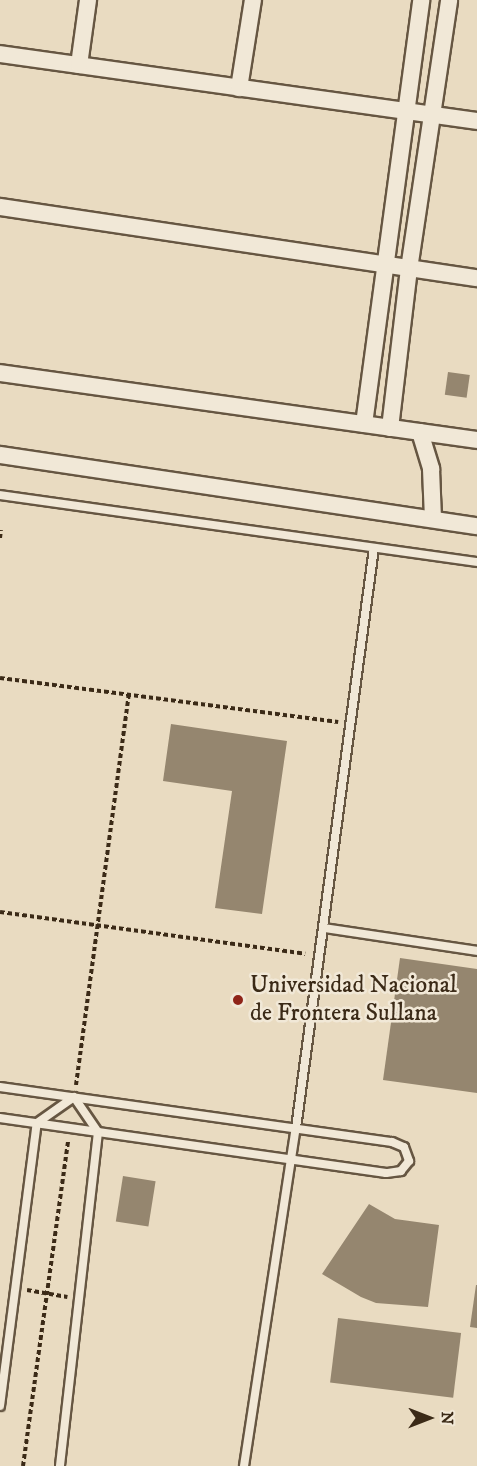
<!DOCTYPE html>
<style>
body{margin:0}
#map{position:relative;width:477px;height:1466px;overflow:hidden;background:#e9dbc1;font-family:"IM FELL DW Pica",serif}
div>[style]{position:absolute}
[style*='--x']{left:calc(var(--x)*1px);top:calc(var(--y)*1px);width:calc(var(--w)*1px);rotate:calc(var(--a)*1deg)}
.building>*{inset:0;background:#95866f;transform-origin:0 0}
.path>*{height:4px;margin-top:-2px;transform-origin:0;background:repeating-linear-gradient(90deg,#3b2a17 0 4.5px,transparent 0 7.5px)}
.roads{filter:drop-shadow(2px 0 #665642) drop-shadow(-2px 0 #665642) drop-shadow(0 2px #665642) drop-shadow(0 -2px #665642)}
.service>*{height:8px;margin:-4px;padding:0 4px;transform-origin:4px;border-radius:4px;background:#f1e8d7}
.minor>*{height:16px;margin:-8px;padding:0 8px;transform-origin:8px;border-radius:8px;background:#f1e8d7}
.dots>*{width:16px;height:16px;translate:-50% -50%;box-sizing:border-box;border:3px solid #f1e8d7;border-radius:50%}
span{translate:-50% -50%;white-space:nowrap;text-align:center;line-height:1.15;-webkit-text-stroke:5px #f1e8d7;paint-order:stroke}
.poi-label{font-size:24px;color:#3b2a17}
.left{translate:0 -50%;text-align:left}
.north{position:absolute;left:399px;top:1388px;width:60px;height:60px;-webkit-text-stroke:4px #f1e8d7;paint-order:stroke;rotate:90deg;font-size:16px;font-weight:700;line-height:24px;text-align:center;color:#3b2a17}
.north::after{content:'';display:block;margin:auto;width:21px;height:27px;background:#3b2a17;clip-path:polygon(50% 0,100% 100%,50% 72%,0 100%)}
</style>
<div id="map">
<div class="building">
<i style="left:448px;top:372px;width:22px;height:23px;rotate:8deg"></i>
<i style="clip-path:polygon(171px 724px,287px 741px,262px 914px,215px 908px,232px 791px,163px 781px)"></i>
<i style="clip-path:polygon(400px 958px,477px 969px,477px 1093px,383px 1080px)"></i>
<i style="left:123px;top:1176px;width:33px;height:46px;rotate:9deg"></i>
<i style="clip-path:polygon(369px 1204px,395px 1219px,439px 1225px,428px 1307px,376px 1303px,361px 1297px,322px 1274px)"></i>
<i style="clip-path:polygon(476px 1285px,477px 1285px,477px 1328px,470px 1327px)"></i>
<i style="left:338px;top:1318px;width:124px;height:65px;rotate:7deg"></i>
</div>
<div class="path">
<i style="--x:0;--y:538;--w:8;--a:-83"></i>
<i style="--x:0;--y:678;--w:341;--a:7.4"></i>
<i style="--x:0;--y:912;--w:308;--a:7.8"></i>
<i style="--x:76;--y:1085;--w:394;--a:-82.3"></i>
<i style="--x:27;--y:1290;--w:41;--a:9.9"></i>
<i style="--x:23;--y:1466;--w:329;--a:-82.1"></i>
</div>
<div class="roads">
<div class="service">
<i style="--x:0;--y:495;--w:482;--a:8"></i>
<i style="--x:324;--y:928;--w:155;--a:8.5"></i>
<i style="--x:0;--y:1087;--w:396;--a:8"></i>
<i style="--x:392;--y:1142;--w:13;--a:23"></i>
<i style="--x:404;--y:1147;--w:15;--a:70"></i>
<i style="--x:409;--y:1161;--w:13;--a:129"></i>
<i style="--x:401;--y:1171;--w:15;--a:172"></i>
<i style="--x:386;--y:1173;--w:390;--a:-171.9"></i>
<i style="--x:0;--y:1406;--w:285;--a:-82.6"></i>
<i style="--x:37;--y:1123;--w:45;--a:-35.1"></i>
<i style="--x:74;--y:1097;--w:42;--a:55.6"></i>
<i style="--x:98;--y:1132;--w:336;--a:96.5"></i>
<i style="--x:244;--y:1466;--w:342;--a:-81.3"></i>
<i style="--x:296;--y:1128;--w:585;--a:-82.34"></i>
</div>
<div class="minor">
<i style="--x:0;--y:54;--w:482;--a:8"></i>
<i style="--x:79;--y:65;--w:66;--a:-82.1"></i>
<i style="--x:239;--y:88;--w:89;--a:-81"></i>
<i style="--x:0;--y:207;--w:482;--a:8.5"></i>
<i style="--x:0;--y:373;--w:482;--a:8"></i>
<i style="--x:364;--y:424;--w:428;--a:-82.3"></i>
<i style="--x:390;--y:428;--w:160;--a:-83.2"></i>
<i style="--x:409;--y:269;--w:272;--a:-81.5"></i>
<i style="--x:420;--y:432;--w:39;--a:73"></i>
<i style="--x:431;--y:469;--w:50;--a:87.7"></i>
<i style="--x:0;--y:455;--w:482;--a:8.5"></i>
</div>
</div>
<div class="dots">
<i style="left:238px;top:1000px;background:#8f2418"></i>
</div>
<div class="poi-label">
<span class="left" style="left:250px;top:1000px">Universidad Nacional<br>de Frontera Sullana</span>
</div>
<div class="north">N</div>
</div>
